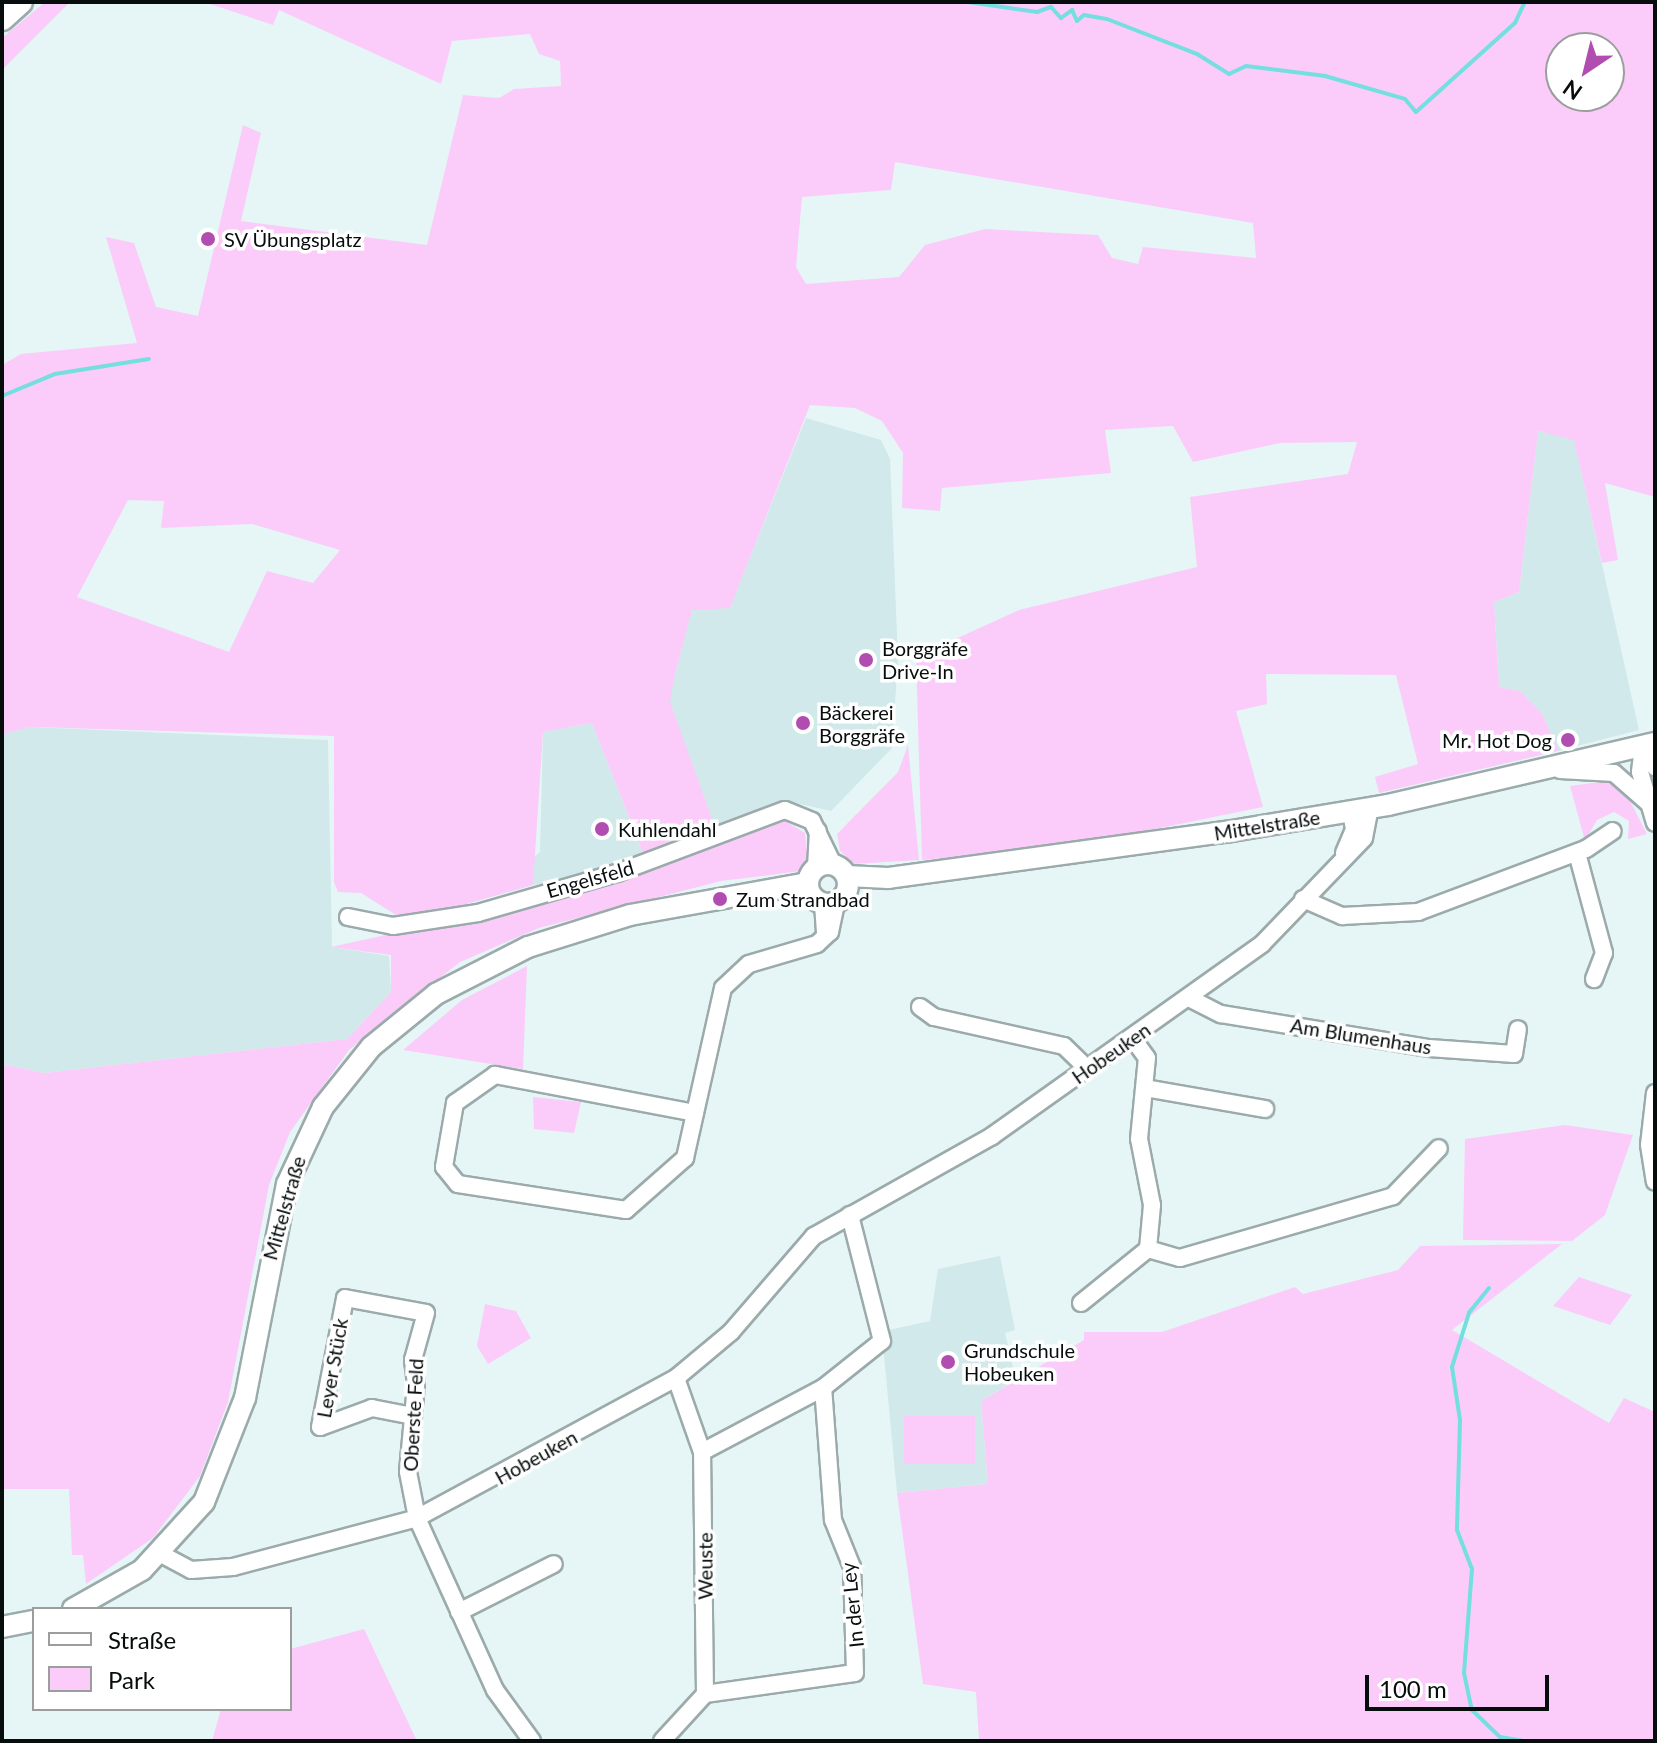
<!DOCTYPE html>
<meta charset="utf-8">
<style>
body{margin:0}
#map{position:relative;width:1657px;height:1743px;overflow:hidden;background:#e6f6f6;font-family:Lato,sans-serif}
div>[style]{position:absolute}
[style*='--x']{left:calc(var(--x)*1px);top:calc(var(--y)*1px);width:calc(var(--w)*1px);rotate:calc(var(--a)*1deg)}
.built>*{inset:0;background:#d1e9ea}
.green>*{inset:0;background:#fbccf9;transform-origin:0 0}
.stream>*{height:4px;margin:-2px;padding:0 2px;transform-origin:2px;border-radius:2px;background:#74dee0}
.roads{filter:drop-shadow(2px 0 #9baaaa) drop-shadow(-2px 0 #9baaaa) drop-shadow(0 2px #9baaaa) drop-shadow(0 -2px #9baaaa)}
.minor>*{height:16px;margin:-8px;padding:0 8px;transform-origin:8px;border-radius:8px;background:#fff}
.major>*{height:20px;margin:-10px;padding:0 10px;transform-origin:10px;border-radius:10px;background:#fff}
.major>.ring{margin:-10px;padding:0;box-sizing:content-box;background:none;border:20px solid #fff;border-radius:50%}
.highway>*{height:24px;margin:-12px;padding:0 12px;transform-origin:12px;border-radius:12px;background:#fff}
.dots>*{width:22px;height:22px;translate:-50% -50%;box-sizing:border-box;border:4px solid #fff;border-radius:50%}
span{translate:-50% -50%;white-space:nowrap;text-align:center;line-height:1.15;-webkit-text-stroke:7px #fff;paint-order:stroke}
.poi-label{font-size:20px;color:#070c0c}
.left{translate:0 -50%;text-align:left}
.right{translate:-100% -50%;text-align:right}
.street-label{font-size:20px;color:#070c0c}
.frame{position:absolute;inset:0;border:4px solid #070c0c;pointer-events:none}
.legend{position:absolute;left:32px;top:1607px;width:260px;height:104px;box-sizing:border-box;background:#fff;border:2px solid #9c9e9e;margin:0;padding:10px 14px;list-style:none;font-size:24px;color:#070c0c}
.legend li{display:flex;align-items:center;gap:16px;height:40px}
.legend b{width:40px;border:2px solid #9c9e9e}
.north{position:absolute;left:1545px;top:32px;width:80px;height:80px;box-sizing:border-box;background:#fff;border:2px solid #9c9e9e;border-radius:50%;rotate:215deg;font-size:22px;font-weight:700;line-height:32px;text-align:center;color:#070c0c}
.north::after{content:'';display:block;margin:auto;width:28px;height:36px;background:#b14cb1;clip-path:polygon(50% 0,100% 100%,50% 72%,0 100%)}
.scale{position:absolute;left:1365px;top:1675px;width:184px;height:36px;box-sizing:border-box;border:4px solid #070c0c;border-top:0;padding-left:10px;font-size:24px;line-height:28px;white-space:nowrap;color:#070c0c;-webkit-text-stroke:6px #fff;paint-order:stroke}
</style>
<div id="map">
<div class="built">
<i style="clip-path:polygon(806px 418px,881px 440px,890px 459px,898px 659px,892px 748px,831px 811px,796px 803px,715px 827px,669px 702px,675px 674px,692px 609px,730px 607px)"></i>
<i style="clip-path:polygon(1538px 431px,1574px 439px,1639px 730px,1558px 751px,1543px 715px,1520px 691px,1499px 687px,1494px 602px,1519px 592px)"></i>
<i style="clip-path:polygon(592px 723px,643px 853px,590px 875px,533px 885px,533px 858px,540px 852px,543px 732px)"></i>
<i style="clip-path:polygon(31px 727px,328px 740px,332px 947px,389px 956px,391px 992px,347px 1039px,44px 1073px,2px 1064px,2px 734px)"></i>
<i style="clip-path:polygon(1000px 1256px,1015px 1330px,1005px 1333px,1016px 1380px,981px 1401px,988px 1484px,897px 1493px,883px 1345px,889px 1330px,930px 1321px,938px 1269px)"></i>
</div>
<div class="green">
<i style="clip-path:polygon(45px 2px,70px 2px,2px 70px,2px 38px)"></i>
<i style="clip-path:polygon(evenodd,204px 2px,1655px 2px,1655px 497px,1605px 483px,1618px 560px,1602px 563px,1574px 440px,1538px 431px,1519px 592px,1494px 602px,1499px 687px,1520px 691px,1543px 715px,1558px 751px,1379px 793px,1375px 777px,1418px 764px,1396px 675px,1266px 674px,1267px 704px,1236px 711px,1263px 807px,1062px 848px,922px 860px,916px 657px,1019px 610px,1197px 567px,1190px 497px,1348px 474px,1357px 442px,1280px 443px,1193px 462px,1173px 426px,1105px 430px,1111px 473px,942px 488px,940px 511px,902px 508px,903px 453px,882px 421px,855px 408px,810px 405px,730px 608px,692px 610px,675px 674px,670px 702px,715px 827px,643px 853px,592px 723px,543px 732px,533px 885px,442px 911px,396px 915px,361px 893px,338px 892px,334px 882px,334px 736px,31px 727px,2px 734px,2px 365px,21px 354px,137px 343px,106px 237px,134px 243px,156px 307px,198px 316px,243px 125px,261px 133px,241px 221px,427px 245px,463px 95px,499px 98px,514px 89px,561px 86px,560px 61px,539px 54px,530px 34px,452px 41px,441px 84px,279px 10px,273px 25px,204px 2px,1561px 48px,1609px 48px,1609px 96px,1561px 96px,1561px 48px,204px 2px,895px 162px,1253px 223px,1256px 258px,1143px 247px,1138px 264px,1112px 258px,1098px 235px,985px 229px,925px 245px,899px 277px,806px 284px,796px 267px,802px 197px,891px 190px,895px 162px,204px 2px,128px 500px,164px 501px,161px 528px,252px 524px,340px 550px,313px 583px,267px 571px,229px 652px,77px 597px,128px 500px)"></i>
<i style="clip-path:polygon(908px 745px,919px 860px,854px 864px,840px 851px,837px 834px,898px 772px)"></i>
<i style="clip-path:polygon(1607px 781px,1626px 793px,1647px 834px,1628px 839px,1629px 821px,1614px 812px,1597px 820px,1585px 841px,1570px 786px)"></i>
<i style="clip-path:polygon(782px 819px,805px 833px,808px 857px,801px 871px,721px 881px,539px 928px,460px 962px,349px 1050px,290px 1132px,269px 1185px,228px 1402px,200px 1476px,153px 1538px,86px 1584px,83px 1555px,72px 1555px,69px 1489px,2px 1489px,2px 1064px,44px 1073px,347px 1039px,391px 992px,391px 955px,331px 947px,589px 890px)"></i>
<i style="clip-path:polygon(527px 966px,523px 1069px,403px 1050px,462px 1000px)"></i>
<i style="clip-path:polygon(533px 1097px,581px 1102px,574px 1133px,534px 1129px)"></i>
<i style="clip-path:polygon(1565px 1125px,1633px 1135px,1605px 1215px,1572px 1241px,1463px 1240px,1465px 1139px)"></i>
<i style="clip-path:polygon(1562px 1244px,1452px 1330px,1609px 1423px,1624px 1398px,1655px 1412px,1655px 1741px,979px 1741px,976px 1692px,923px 1684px,897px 1493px,988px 1484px,981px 1401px,1084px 1340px,1084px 1332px,1162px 1332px,1295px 1287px,1303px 1294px,1398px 1270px,1420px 1246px)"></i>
<i style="clip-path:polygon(1579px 1277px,1632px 1295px,1610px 1325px,1553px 1306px)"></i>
<i style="clip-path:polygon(485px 1304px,516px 1311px,531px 1338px,488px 1364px,477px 1346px)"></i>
<i style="left:904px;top:1416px;width:71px;height:48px"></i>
<i style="clip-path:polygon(364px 1629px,417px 1741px,212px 1741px,221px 1709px,290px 1709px,290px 1649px)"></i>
</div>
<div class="stream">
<i style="--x:968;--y:2;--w:70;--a:8.2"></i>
<i style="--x:1037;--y:12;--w:15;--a:-20"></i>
<i style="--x:1051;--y:7;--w:15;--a:48"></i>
<i style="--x:1061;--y:18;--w:14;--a:-36"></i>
<i style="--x:1072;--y:10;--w:12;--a:66"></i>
<i style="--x:1077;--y:21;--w:9;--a:-41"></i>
<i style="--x:1084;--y:15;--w:23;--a:10"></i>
<i style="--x:1107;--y:19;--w:97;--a:21.3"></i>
<i style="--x:1197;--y:54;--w:38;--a:32"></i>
<i style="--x:1229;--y:74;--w:19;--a:-25"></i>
<i style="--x:1246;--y:66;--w:80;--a:7.2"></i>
<i style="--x:1325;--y:76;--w:83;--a:16"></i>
<i style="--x:1405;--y:99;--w:17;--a:50"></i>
<i style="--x:1416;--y:112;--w:133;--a:-42"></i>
<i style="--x:1515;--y:23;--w:23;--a:-65"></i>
<i style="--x:2;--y:396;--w:57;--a:-22.5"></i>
<i style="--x:55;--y:374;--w:95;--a:-9.1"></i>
<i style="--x:1489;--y:1288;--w:32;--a:129"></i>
<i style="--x:1469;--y:1313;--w:57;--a:107.5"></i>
<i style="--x:1452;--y:1367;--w:54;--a:81.4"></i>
<i style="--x:1460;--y:1420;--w:110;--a:91.6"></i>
<i style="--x:1457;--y:1530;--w:42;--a:69"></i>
<i style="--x:1472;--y:1569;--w:104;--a:94.4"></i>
<i style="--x:1464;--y:1673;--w:38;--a:78"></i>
<i style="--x:1472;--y:1710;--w:39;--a:44"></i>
<i style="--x:1500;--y:1737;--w:22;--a:10"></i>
</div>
<div class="roads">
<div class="minor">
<i style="--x:1649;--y:745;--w:23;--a:75"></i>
<i style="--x:1643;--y:747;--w:25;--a:97"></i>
<i style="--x:1640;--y:772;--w:53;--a:73.6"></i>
<i style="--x:1560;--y:770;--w:54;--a:3.2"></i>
<i style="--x:1614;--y:773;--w:44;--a:41.3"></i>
<i style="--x:1344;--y:853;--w:26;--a:-67"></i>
<i style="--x:1354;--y:829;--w:17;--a:-100"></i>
<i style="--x:1577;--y:853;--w:104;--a:74.9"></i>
<i style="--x:1604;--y:953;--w:28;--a:111"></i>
<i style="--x:816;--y:868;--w:37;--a:-87"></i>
<i style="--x:1303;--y:899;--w:43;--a:23.6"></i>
<i style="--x:1342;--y:916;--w:76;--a:-3"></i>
<i style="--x:1418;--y:912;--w:179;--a:-20.6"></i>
<i style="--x:1586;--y:849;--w:32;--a:-34"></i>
<i style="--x:823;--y:904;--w:30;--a:86"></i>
<i style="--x:348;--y:917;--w:46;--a:11.3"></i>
<i style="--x:393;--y:926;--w:86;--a:-8.7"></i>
<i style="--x:478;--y:913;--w:145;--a:-16.1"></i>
<i style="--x:617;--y:873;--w:179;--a:-20.6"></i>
<i style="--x:785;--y:810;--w:29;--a:22"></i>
<i style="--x:812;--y:821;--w:48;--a:64"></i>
<i style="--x:1189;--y:998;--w:36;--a:27"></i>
<i style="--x:1221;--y:1014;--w:211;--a:9.3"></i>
<i style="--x:1429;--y:1048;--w:85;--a:4"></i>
<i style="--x:1514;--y:1054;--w:25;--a:-81"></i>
<i style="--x:920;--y:1007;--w:17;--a:36"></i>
<i style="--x:934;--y:1017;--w:133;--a:12.6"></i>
<i style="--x:1064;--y:1046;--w:33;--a:44"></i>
<i style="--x:1145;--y:1088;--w:122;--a:9.9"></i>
<i style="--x:1655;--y:1093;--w:52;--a:96.6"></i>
<i style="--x:1649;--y:1145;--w:37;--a:81"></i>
<i style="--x:695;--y:1113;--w:204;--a:-169.2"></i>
<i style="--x:495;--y:1075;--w:49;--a:145"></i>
<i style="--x:455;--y:1103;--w:65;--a:99.8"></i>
<i style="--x:444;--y:1167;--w:22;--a:51"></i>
<i style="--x:458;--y:1184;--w:170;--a:8.8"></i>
<i style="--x:626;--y:1210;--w:79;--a:-41.4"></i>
<i style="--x:685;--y:1158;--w:174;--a:-77.4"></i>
<i style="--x:723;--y:988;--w:35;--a:-43"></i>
<i style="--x:749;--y:964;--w:71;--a:-16.4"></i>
<i style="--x:817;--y:944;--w:18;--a:-43"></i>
<i style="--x:830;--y:932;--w:30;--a:-78"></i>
<i style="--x:1148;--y:1249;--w:33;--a:16"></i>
<i style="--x:1180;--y:1258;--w:222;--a:-16.2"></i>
<i style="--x:1393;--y:1196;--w:66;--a:-46.2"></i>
<i style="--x:1081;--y:1303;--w:86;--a:-38.9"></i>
<i style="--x:1148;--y:1249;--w:44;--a:-84.8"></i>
<i style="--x:1152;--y:1205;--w:67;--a:-101.1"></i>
<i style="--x:1139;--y:1139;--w:81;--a:-84.4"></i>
<i style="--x:1147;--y:1058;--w:24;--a:-126"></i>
<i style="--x:413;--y:1416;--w:42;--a:-169"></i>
<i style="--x:372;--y:1408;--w:55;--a:159.9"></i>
<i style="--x:320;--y:1427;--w:131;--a:-79"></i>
<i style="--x:345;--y:1298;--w:82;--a:10.5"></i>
<i style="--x:426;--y:1313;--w:49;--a:105.5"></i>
<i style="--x:413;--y:1360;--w:25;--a:83"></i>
<i style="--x:416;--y:1385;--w:87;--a:95.3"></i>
<i style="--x:408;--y:1472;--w:47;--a:78.9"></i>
<i style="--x:417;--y:1518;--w:189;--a:65.6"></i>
<i style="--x:495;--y:1690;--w:63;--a:54"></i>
<i style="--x:702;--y:1452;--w:137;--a:-27.9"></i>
<i style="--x:823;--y:1388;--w:75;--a:-38.5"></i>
<i style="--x:882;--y:1341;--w:130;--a:-104.3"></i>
<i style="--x:161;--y:1554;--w:34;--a:28"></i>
<i style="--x:191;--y:1570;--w:42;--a:-4.1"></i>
<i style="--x:233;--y:1567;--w:190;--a:-14.9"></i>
<i style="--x:417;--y:1518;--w:294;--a:-28.4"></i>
<i style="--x:676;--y:1378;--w:72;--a:-39.9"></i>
<i style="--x:731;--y:1332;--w:127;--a:-49.2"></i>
<i style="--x:814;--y:1236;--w:204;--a:-29.3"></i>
<i style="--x:992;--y:1136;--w:331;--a:-35.4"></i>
<i style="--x:1262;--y:944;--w:147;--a:-46.1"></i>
<i style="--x:1364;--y:838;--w:31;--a:-79"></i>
<i style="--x:459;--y:1612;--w:106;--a:-26.8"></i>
<i style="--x:705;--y:1694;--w:151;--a:-8"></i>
<i style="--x:855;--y:1673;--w:106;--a:-91.6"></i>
<i style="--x:852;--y:1567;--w:51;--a:-112"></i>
<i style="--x:833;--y:1520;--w:132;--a:-94.3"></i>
<i style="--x:662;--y:1741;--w:64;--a:-47.5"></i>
<i style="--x:705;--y:1694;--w:242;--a:-90.7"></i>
<i style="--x:702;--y:1452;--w:78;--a:-109.4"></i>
</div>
<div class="major">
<i class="ring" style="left:808px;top:864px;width:20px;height:20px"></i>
<i style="--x:847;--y:876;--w:41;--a:2.8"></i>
<i style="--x:888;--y:878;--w:341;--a:-7.8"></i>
<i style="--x:1226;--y:832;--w:164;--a:-9.5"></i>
<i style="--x:1388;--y:805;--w:274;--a:-13.1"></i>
<i style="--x:73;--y:1609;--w:79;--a:-29.5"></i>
<i style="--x:142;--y:1570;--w:92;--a:-47.6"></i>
<i style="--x:204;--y:1502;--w:112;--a:-68.5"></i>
<i style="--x:245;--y:1398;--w:218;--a:-78.9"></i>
<i style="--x:287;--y:1184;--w:85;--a:-64.9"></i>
<i style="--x:323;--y:1107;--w:77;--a:-51.3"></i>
<i style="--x:371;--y:1047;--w:84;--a:-39.2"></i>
<i style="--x:436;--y:994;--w:103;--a:-27.1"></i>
<i style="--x:528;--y:947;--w:107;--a:-17.4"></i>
<i style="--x:630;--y:915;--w:180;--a:-10.2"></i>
<i style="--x:2;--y:1627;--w:33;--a:-11"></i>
</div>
<div class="highway">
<i style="--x:2;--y:18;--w:24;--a:-42"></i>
</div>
</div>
<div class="dots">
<i style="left:208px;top:239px;background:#b14cb1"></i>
<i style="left:866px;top:660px;background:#b14cb1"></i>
<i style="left:803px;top:723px;background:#b14cb1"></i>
<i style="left:1568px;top:740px;background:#b14cb1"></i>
<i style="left:602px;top:829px;background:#b14cb1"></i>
<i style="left:720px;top:899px;background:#b14cb1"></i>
<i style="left:948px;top:1362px;background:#b14cb1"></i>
</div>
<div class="poi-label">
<span class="left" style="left:224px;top:239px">SV Übungsplatz</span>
<span class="left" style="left:882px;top:660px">Borggräfe<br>Drive-In</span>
<span class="left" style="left:819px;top:724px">Bäckerei<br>Borggräfe</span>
<span class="right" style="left:1552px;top:740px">Mr. Hot Dog</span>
<span class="left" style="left:618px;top:829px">Kuhlendahl</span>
<span class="left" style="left:736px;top:899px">Zum Strandbad</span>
<span class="left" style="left:964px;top:1362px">Grundschule<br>Hobeuken</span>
</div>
<div class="street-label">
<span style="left:1267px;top:825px;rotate:-9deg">Mittelstraße</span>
<span style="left:590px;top:879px;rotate:-16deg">Engelsfeld</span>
<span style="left:1361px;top:1036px;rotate:9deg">Am Blumenhaus</span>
<span style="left:1111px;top:1053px;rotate:-35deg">Hobeuken</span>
<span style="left:284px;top:1208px;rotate:-74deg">Mittelstraße</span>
<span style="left:332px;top:1368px;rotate:-80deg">Leyer Stück</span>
<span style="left:413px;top:1415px;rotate:-87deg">Oberste Feld</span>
<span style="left:536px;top:1457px;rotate:-29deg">Hobeuken</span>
<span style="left:705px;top:1566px;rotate:-90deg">Weuste</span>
<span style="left:852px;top:1605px;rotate:-96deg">In der Ley</span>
</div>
<div class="frame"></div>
<ul class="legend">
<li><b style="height:10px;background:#fff"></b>Straße</li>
<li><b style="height:22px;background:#fbccf9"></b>Park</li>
</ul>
<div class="north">N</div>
<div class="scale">100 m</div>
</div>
